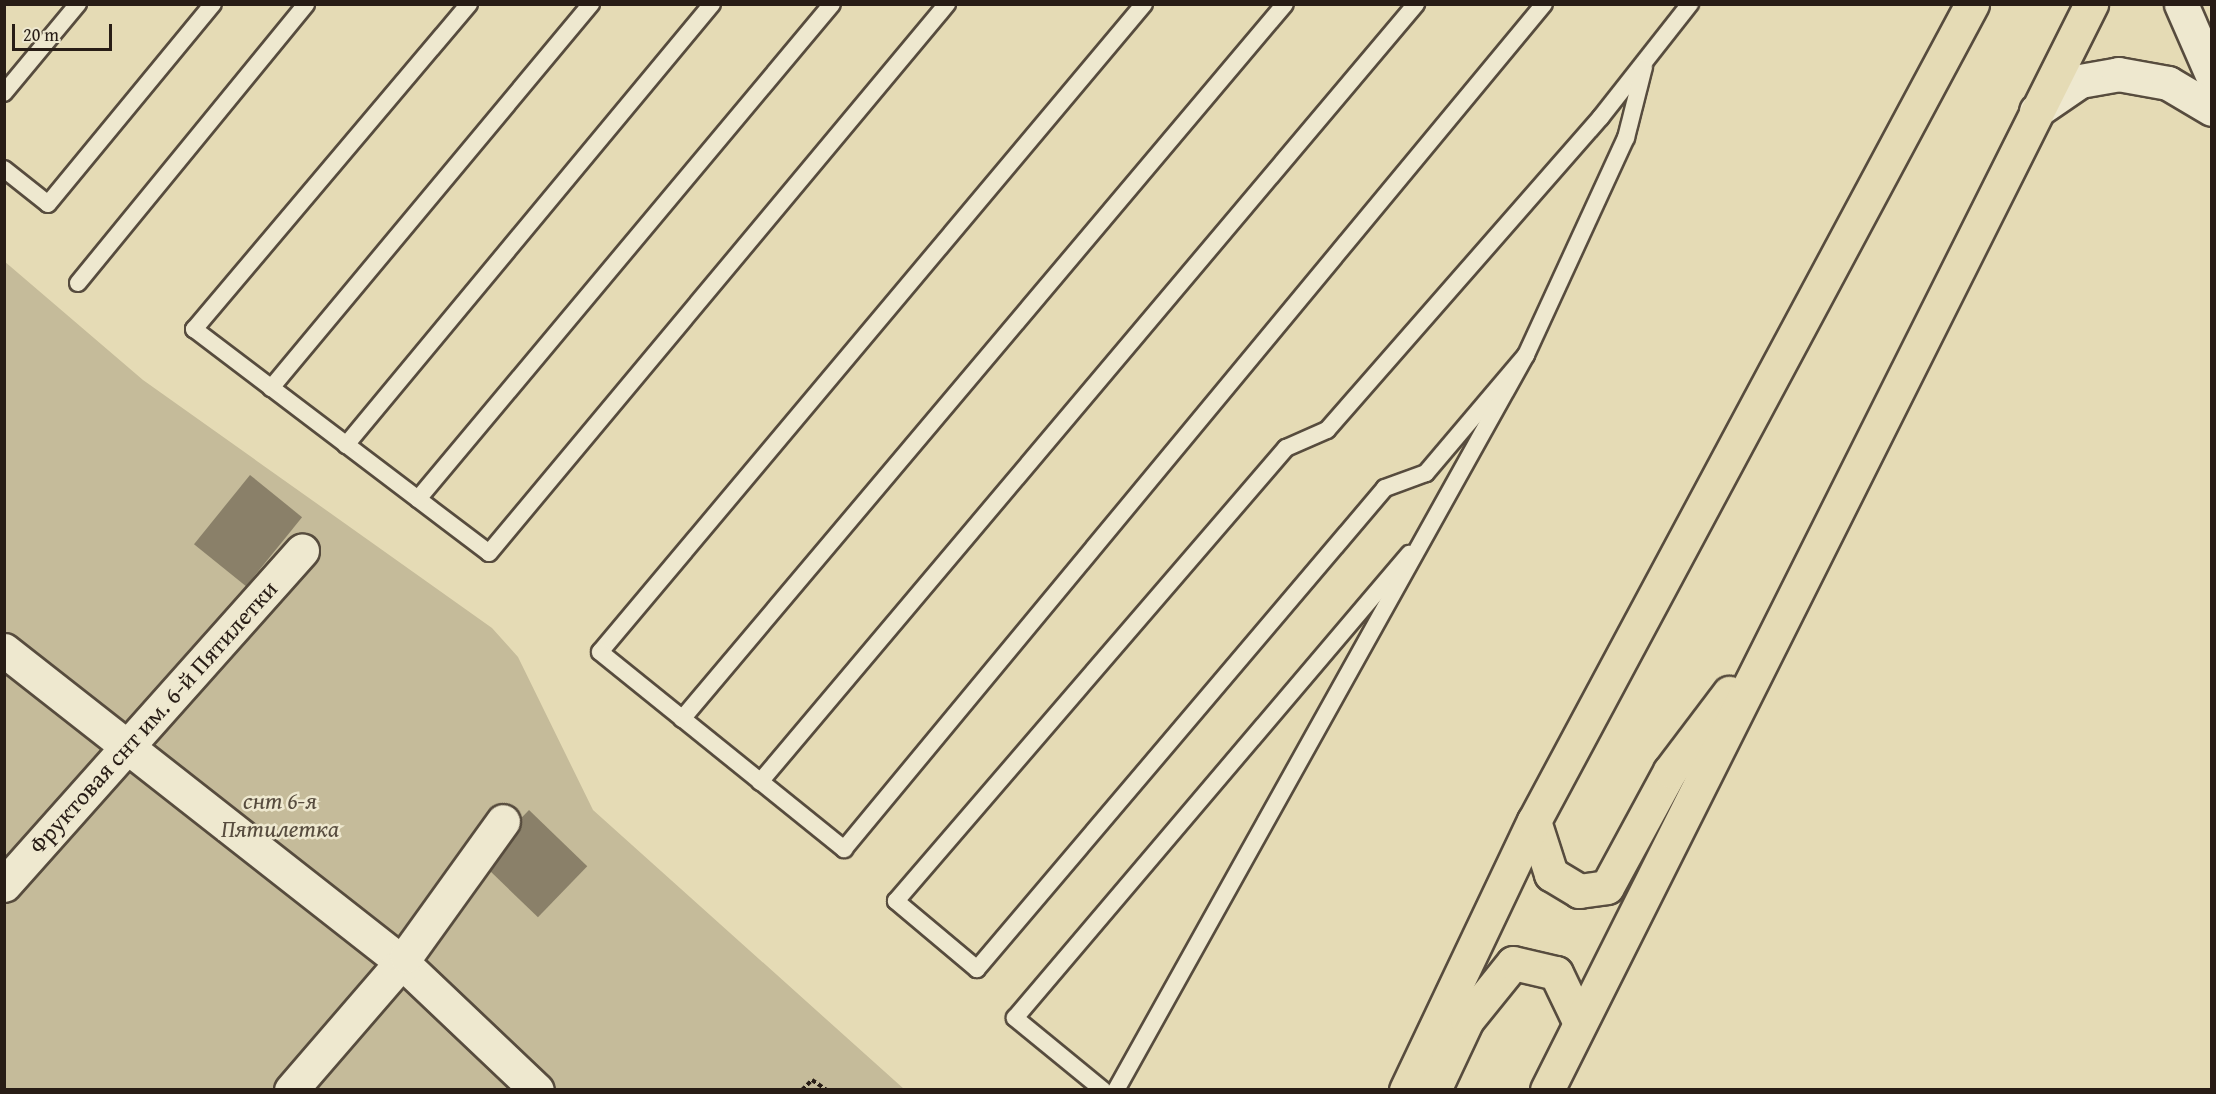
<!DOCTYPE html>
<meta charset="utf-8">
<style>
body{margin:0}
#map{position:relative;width:2216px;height:1094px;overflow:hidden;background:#e5dbb5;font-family:"Gentium Book Plus",serif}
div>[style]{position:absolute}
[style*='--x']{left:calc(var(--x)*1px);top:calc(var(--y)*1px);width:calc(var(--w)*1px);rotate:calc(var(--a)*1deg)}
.green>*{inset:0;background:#c5bb9a}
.building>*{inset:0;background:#8a8069;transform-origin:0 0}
.path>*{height:4px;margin-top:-2px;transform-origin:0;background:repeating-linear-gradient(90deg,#281d16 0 4.5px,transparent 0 7.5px)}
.roads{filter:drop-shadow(2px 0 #574c3e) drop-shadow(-2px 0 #574c3e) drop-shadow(0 2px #574c3e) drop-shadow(0 -2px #574c3e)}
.lane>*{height:16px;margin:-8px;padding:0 8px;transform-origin:8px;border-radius:8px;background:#eee8cf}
.street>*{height:33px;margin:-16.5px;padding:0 16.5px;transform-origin:16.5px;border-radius:16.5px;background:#eee8cf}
.primary>*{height:33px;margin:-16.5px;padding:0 16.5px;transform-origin:16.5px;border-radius:16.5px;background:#e5dbb5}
span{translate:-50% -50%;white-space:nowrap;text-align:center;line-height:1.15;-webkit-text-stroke:5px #eee8cf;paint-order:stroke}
.street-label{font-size:24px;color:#281d16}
.park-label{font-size:24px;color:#574c3e;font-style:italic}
.frame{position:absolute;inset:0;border:6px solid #281d16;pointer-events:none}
.scale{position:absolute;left:12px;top:24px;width:100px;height:27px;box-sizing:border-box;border:3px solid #281d16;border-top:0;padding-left:8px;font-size:18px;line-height:21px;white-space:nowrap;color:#281d16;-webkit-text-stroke:4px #eee8cf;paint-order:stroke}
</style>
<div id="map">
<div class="green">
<i style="clip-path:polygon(4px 261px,143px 380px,492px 628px,518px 657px,593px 810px,904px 1089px,5px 1089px)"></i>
</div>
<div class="building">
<i style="left:250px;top:475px;width:67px;height:89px;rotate:39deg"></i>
<i style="left:529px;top:810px;width:81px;height:71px;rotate:44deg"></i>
</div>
<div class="path">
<i style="--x:802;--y:1090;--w:14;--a:-45"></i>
<i style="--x:812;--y:1080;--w:18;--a:34"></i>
</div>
<div class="roads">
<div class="lane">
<i style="--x:469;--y:4;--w:426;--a:130.2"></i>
<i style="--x:194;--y:329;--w:370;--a:37.2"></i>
<i style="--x:489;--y:553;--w:715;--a:-50.16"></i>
<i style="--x:1144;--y:4;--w:846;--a:130.01"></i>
<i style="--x:600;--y:652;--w:314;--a:38.9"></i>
<i style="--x:844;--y:849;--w:1097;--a:-50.36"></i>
<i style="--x:4;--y:93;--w:116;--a:-50.3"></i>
<i style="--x:4;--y:169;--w:56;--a:38.5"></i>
<i style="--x:48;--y:204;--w:259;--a:-50.5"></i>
<i style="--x:78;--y:283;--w:360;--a:-50.7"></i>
<i style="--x:1526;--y:355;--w:155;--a:130.3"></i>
<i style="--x:1426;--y:473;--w:44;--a:159.9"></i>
<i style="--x:1385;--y:488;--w:631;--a:130.31"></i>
<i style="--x:977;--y:969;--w:106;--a:-140"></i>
<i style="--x:896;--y:901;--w:598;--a:-49.27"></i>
<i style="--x:1286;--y:448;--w:45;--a:-23.7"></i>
<i style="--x:1327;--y:430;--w:416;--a:-48.8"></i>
<i style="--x:1601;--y:117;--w:144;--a:-51.8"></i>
<i style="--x:271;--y:388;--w:500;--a:-50.2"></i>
<i style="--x:346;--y:445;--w:573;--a:-50.31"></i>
<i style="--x:418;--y:499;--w:645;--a:-50.09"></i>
<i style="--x:682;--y:719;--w:935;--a:-49.86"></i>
<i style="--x:760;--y:782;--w:1018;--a:-49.86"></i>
<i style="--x:1103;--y:1090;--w:114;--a:-140.7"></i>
<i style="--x:1015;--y:1018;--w:609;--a:-49.66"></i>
<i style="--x:1116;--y:1090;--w:842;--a:-60.85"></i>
<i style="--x:1526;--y:355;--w:239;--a:-65.3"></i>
<i style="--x:1626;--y:138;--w:73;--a:-75.8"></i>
</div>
<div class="street">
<i style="--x:2181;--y:4;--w:77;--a:66.4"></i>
<i style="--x:2036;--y:111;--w:53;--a:-34.3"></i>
<i style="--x:2080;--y:81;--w:39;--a:-10"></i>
<i style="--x:2118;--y:74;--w:51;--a:10.2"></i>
<i style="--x:2168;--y:83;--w:51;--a:30.6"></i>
<i style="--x:4;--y:650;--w:509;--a:38.13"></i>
<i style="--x:404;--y:964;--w:183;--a:43.5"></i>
<i style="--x:4;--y:885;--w:448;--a:-48.3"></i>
<i style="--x:291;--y:1090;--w:162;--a:-49.2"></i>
<i style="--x:397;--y:967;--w:8;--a:-23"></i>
<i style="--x:404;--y:964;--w:8;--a:-76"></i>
<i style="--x:406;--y:956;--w:166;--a:-54.3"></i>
</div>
<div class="primary">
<i style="--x:1534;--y:821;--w:56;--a:72.2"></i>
<i style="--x:1551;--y:874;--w:33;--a:31"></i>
<i style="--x:1579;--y:891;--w:28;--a:-8"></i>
<i style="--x:1607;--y:887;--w:132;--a:-61.5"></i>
<i style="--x:1670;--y:771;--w:98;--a:-52.9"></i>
<i style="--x:1406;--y:1090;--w:298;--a:-64.6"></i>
<i style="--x:1534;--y:821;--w:927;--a:-61.8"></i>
<i style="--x:1434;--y:1090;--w:77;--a:-64.8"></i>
<i style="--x:1467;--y:1020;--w:73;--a:-51.1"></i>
<i style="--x:1513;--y:963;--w:44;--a:13.1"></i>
<i style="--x:1556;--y:973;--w:55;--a:64.4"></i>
<i style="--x:1547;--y:1090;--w:1215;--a:-63.39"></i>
</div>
</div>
<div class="street-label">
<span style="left:153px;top:717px;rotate:-48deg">Фруктовая снт им. 6-й Пятилетки</span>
</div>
<div class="park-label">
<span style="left:280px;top:815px">снт 6-я<br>Пятилетка</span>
</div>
<div class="frame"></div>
<div class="scale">20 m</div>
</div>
